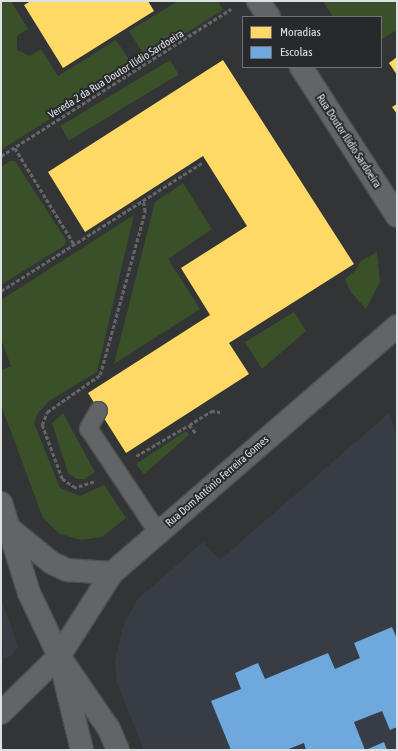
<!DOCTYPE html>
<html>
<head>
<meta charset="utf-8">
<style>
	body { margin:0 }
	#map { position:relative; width:398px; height:751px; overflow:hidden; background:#323436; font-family:"Asap Condensed",sans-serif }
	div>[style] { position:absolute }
	.built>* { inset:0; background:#383d45 }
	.green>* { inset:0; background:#3a5028; transform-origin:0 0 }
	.homes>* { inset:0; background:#ffd966 }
	.schools>* { inset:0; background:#6fa8dc }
	.path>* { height:2.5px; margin-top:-1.25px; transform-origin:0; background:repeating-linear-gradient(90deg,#646566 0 4px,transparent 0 6px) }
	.roads { filter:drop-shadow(1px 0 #4e5051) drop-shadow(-1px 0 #4e5051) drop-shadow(0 1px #4e5051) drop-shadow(0 -1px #4e5051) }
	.lane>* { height:17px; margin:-8.5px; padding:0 8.5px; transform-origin:8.5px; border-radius:8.5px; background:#626465 }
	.street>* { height:22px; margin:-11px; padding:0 11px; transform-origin:11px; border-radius:11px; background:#626465 }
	span { translate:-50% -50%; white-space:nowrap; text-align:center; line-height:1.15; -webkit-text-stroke:4px #27292d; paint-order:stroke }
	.street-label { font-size:11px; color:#dee0e3 }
	.frame { position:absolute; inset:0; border:2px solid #dee0e3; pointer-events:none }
	.legend { position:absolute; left:242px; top:16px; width:140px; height:52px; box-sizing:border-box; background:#27292d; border:1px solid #707276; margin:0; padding:5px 7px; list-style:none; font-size:12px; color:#dee0e3 }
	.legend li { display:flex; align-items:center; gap:8px; height:20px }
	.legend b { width:20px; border:1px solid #707276 }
</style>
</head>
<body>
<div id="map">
	<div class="built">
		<i style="clip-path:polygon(389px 413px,397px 435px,397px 750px,144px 750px,117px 683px,115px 661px,123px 626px,137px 600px,203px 542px,220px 560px)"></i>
		<i style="clip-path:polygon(1px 598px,18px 646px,12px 656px,3px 658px)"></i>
	</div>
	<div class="green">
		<i style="clip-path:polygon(1px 1px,11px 1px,28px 29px,17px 36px,17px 50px,30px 56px,41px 49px,58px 76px,116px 40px,133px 66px,1px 150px)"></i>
		<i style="clip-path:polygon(178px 1px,218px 1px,223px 10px,146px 58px,129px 31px)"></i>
		<i style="clip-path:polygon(323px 1px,397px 1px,397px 30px,381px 40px,381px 17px,333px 17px)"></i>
		<i style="left:170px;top:60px;width:17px;height:128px;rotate:59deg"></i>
		<i style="clip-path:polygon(10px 161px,15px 161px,66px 240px,65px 245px,1px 285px,1px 167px)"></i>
		<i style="clip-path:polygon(183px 183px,212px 229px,168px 259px,200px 309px,114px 364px,155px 202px)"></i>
		<i style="clip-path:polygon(134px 215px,97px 372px,49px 401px,38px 413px,34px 423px,60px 488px,80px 496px,104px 485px,126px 518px,102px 537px,81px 540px,60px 534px,43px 518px,1px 405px,1px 370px,11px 366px,1px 339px,1px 300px)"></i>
		<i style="clip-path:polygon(377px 252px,380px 282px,366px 309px,350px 291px,345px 279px,355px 271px,361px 261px)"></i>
		<i style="clip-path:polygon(294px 312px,306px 331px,262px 369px,245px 342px)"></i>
		<i style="clip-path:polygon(63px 413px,95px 472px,85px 479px,77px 479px,68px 473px,52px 423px)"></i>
		<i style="clip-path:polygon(186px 431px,189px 435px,144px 474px,136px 464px)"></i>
	</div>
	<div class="homes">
		<i style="clip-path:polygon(31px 1px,148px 1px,154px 11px,63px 68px,24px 5px)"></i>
		<i style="clip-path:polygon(397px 57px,397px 75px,389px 63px)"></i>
		<i style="clip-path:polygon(223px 60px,354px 264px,229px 343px,249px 374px,126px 453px,88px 393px,210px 315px,181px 268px,247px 226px,203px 156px,85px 232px,48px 172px)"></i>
		<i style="clip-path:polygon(397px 104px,397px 114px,392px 107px)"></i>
	</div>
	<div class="schools">
		<i style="clip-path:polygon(392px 627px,397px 639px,397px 727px,390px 730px,382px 711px,354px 722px,365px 750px,306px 750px,304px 743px,286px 750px,231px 750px,211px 701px,241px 689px,235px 673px,258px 663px,265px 679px,328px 653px,335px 669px,360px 658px,354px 643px)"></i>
		<i style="clip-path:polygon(384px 742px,387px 750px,366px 750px)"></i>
	</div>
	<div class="path">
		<i style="left:15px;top:148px;width:113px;rotate:58.4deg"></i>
		<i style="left:1px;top:156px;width:273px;rotate:-32.6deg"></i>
		<i style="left:1px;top:291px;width:238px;rotate:-32.5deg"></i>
		<i style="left:189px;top:425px;width:26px;rotate:-32deg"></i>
		<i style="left:211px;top:411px;width:9px;rotate:6deg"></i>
		<i style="left:136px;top:456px;width:61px;rotate:-30.3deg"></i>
		<i style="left:189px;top:425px;width:11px;rotate:49deg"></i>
		<i style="left:94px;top:482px;width:20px;rotate:162deg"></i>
		<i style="left:75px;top:488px;width:16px;rotate:-145deg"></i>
		<i style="left:62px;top:479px;width:58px;rotate:-110.3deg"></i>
		<i style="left:42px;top:425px;width:14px;rotate:-69deg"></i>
		<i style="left:47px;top:412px;width:65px;rotate:-34.9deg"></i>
		<i style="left:100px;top:375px;width:169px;rotate:-74.6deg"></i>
		<i style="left:145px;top:212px;width:12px;rotate:-99deg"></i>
	</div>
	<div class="roads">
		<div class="lane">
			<i style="left:98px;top:410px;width:21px;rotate:119deg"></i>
			<i style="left:88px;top:428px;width:126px;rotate:56.3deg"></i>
		</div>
		<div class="street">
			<i style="left:258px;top:1px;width:19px;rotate:55deg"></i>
			<i style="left:301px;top:67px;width:177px;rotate:57.2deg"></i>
			<i style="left:1px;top:503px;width:94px;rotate:72.7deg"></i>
			<i style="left:29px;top:593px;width:70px;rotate:64.5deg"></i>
			<i style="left:59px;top:656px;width:88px;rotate:55.6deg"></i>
			<i style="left:109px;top:729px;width:23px;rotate:67deg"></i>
			<i style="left:10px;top:529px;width:54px;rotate:39deg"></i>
			<i style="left:52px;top:563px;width:17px;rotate:25deg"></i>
			<i style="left:67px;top:570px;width:45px;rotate:3.8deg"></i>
			<i style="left:62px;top:668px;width:84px;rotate:76.3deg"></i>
			<i style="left:1px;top:713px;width:81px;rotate:-44.5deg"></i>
			<i style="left:59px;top:656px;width:98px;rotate:-57.4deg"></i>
			<i style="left:112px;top:573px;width:377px;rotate:-40.9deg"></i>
		</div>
	</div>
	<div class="street-label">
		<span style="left:116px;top:74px;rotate:-32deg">Vereda 2 da Rua Doutor Ilídio Sardoeira</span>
		<span style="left:349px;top:141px;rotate:57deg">Rua Doutor Ilídio Sardoeira</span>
		<span style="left:217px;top:481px;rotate:-41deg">Rua Dom António Ferreira Gomes</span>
	</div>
	<div class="frame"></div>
	<ul class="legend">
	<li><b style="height:11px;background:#ffd966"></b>Moradias</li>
	<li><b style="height:11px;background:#6fa8dc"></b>Escolas</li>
	</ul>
</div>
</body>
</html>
